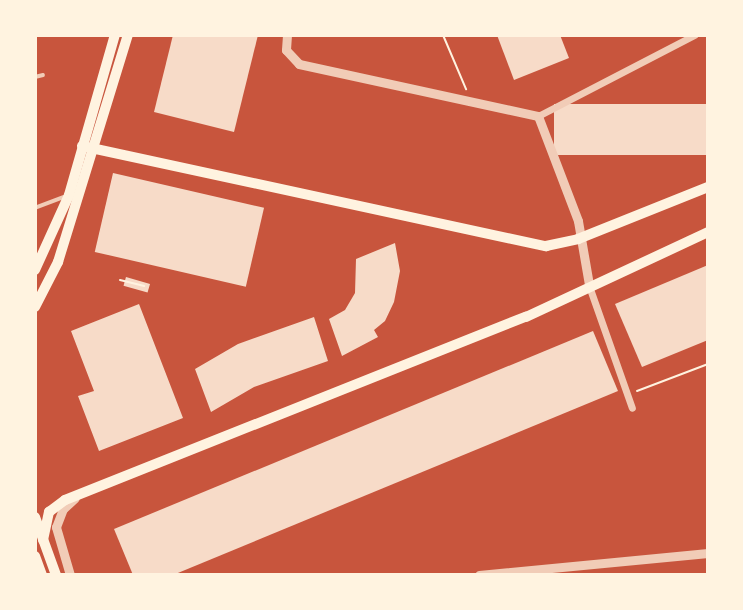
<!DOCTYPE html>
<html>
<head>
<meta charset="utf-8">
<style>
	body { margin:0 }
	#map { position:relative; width:743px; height:610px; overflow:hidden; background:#c8553d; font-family:Ubuntu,sans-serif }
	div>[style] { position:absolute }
	.building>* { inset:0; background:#f7dbc8; transform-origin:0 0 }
	.path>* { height:2px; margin:-1px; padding:0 1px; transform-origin:1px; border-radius:1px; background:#fff3e0 }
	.service>* { height:3.5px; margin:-1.75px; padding:0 1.75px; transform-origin:1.75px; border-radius:1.75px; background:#f1ccb7 }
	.minor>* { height:7px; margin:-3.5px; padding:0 3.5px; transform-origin:3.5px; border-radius:3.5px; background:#f1ccb7 }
	.tertiary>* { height:9px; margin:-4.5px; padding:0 4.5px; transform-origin:4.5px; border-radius:4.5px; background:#f1ccb7 }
	.secondary>* { height:10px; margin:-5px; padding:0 5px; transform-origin:5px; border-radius:5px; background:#fff3e0 }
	span { translate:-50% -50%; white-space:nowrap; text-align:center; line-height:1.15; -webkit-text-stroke:5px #fff3e0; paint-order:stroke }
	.frame { position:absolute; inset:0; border:37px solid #fff3e0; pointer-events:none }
</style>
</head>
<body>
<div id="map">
	<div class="building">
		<i style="clip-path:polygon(173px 35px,258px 35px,234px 132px,154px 112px)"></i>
		<i style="clip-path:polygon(497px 35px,560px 35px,569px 58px,514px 80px)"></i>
		<i style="left:708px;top:104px;width:51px;height:154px;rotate:90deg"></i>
		<i style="left:113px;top:173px;width:155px;height:81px;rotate:13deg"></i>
		<i style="clip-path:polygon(395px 243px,400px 271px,394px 302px,385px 321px,374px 330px,378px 337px,342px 356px,329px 319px,345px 310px,355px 293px,356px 259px)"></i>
		<i style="clip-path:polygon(708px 265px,708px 340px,642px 367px,615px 304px)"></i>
		<i style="left:126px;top:277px;width:25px;height:9px;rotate:16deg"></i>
		<i style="clip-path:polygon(139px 304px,183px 418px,99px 451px,78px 396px,94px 391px,71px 331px)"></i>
		<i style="clip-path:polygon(314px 317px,328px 361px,254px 387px,211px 412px,195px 369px,238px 344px)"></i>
		<i style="clip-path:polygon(593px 331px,618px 391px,173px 575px,133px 575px,114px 529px)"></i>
	</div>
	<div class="path">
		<i style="left:443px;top:35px;width:59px;rotate:66.9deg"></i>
		<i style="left:120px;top:280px;width:25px;rotate:14deg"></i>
		<i style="left:637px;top:391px;width:76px;rotate:-20.8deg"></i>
	</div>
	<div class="service">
		<i style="left:35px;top:77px;width:8px;rotate:-14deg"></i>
		<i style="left:35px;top:208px;width:30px;rotate:-21deg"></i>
	</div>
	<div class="minor">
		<i style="left:538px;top:116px;width:176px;rotate:-27.4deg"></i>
		<i style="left:589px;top:286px;width:129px;rotate:70.6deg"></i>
	</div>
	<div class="tertiary">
		<i style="left:287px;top:35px;width:15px;rotate:94deg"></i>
		<i style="left:286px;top:50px;width:19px;rotate:47deg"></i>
		<i style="left:299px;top:64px;width:245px;rotate:12.3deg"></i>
		<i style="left:538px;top:116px;width:112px;rotate:69.1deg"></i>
		<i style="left:578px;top:221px;width:65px;rotate:80.2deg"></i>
		<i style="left:70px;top:575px;width:50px;rotate:-106.3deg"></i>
		<i style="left:56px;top:527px;width:19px;rotate:-69deg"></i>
		<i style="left:63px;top:509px;width:16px;rotate:-43deg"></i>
		<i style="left:479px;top:575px;width:230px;rotate:-5.5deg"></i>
	</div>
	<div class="secondary">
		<i style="left:82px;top:146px;width:475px;rotate:12.2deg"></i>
		<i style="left:546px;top:246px;width:33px;rotate:-12deg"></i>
		<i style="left:578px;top:239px;width:140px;rotate:-21.8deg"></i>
		<i style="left:35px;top:270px;width:82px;rotate:-65.6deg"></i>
		<i style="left:69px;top:195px;width:166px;rotate:-74deg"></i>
		<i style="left:35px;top:307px;width:51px;rotate:-62.9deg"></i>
		<i style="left:58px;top:262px;width:238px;rotate:-72.9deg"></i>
		<i style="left:35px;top:517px;width:62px;rotate:70.1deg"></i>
		<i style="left:43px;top:540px;width:29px;rotate:-78deg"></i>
		<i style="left:49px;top:512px;width:20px;rotate:-37deg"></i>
		<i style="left:65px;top:500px;width:496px;rotate:-21.7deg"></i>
		<i style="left:526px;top:317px;width:201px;rotate:-25deg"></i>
		<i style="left:35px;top:556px;width:20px;rotate:70deg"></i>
	</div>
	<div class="frame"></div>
</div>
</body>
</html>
